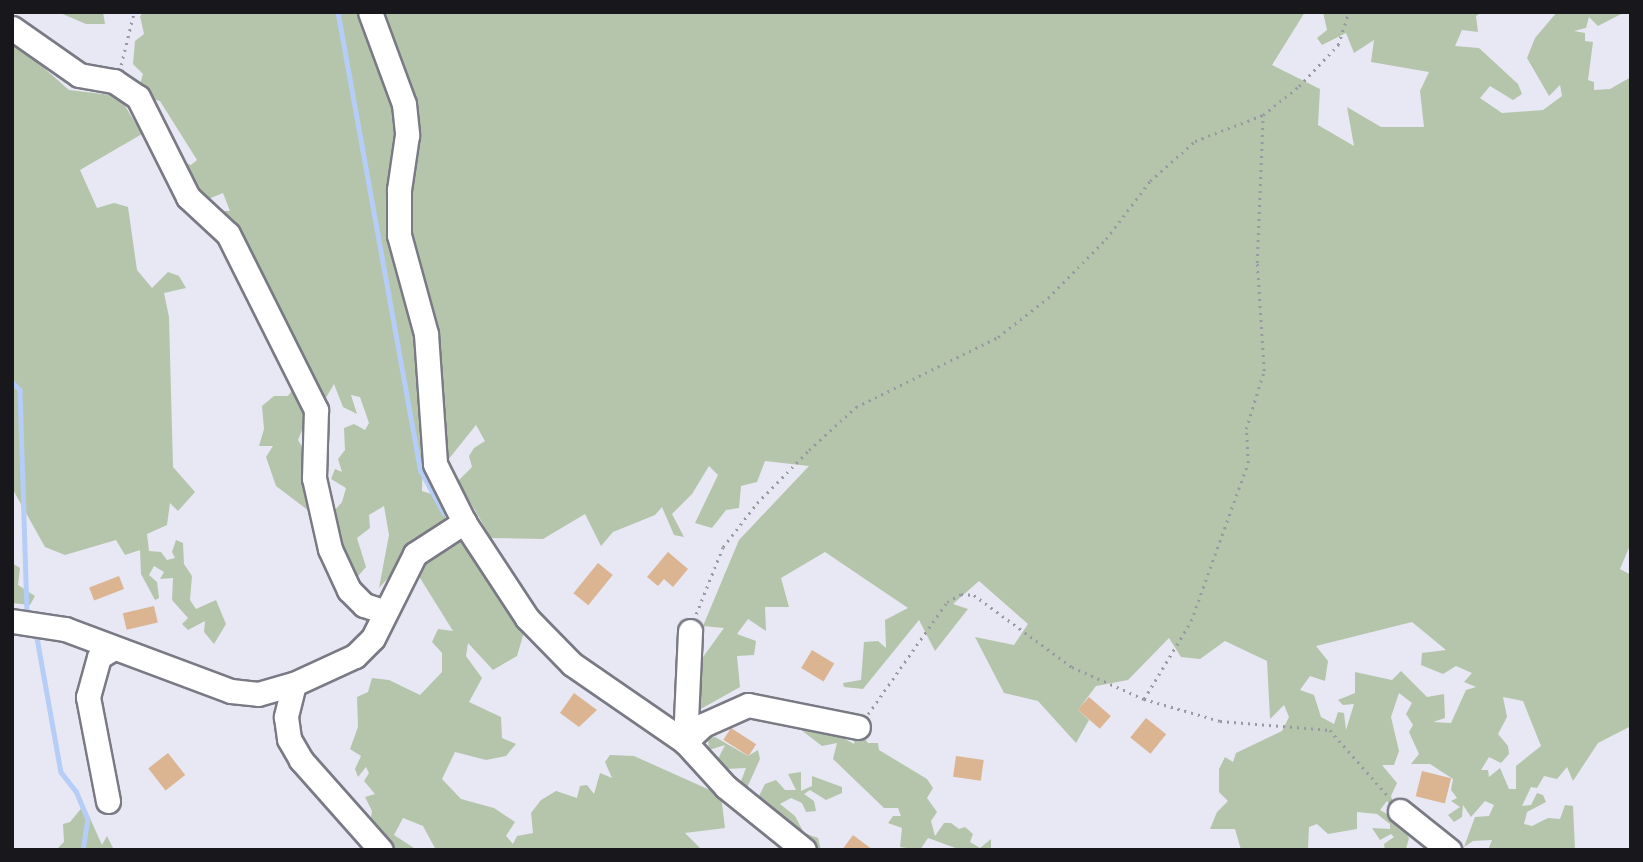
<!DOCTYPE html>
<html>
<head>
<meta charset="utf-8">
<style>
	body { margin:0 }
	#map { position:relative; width:1643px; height:862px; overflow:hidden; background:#e7e8f3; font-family:"Fira Sans Condensed",sans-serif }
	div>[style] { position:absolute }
	.green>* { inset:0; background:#b5c5ab }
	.stream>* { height:4.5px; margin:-2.25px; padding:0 2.25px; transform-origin:2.25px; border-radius:2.25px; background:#b5cdf7 }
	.building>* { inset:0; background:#dbb592; transform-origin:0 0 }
	.path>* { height:2.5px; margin-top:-1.25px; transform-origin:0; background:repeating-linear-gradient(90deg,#9899a1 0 2px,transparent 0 7px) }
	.roads { filter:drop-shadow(2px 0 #797a84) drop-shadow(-2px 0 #797a84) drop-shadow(0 2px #797a84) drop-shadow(0 -2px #797a84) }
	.minor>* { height:23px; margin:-11.5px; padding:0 11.5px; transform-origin:11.5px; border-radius:11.5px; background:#fff }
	span { translate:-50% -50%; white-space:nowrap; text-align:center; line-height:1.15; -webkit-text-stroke:7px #f4f5fe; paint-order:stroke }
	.frame { position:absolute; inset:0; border:14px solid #18181c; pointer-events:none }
</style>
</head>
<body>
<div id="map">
	<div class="green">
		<i style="clip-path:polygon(58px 12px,103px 12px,105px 24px,86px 24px)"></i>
		<i style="clip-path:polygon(evenodd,144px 12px,1305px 12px,1272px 65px,1320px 89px,1318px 125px,1354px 146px,1347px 107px,1381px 127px,1424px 127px,1420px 91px,1429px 72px,1371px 62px,1374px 40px,1354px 53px,1346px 33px,1322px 45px,1317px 38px,1327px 30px,1323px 12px,1482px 12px,1476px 16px,1478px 32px,1462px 30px,1455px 46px,1479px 48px,1518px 84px,1522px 94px,1513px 100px,1490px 86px,1480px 98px,1502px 113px,1543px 110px,1562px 96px,1560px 85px,1549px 96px,1527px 58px,1535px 38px,1557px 12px,1625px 12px,1598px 26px,1589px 17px,1586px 28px,1574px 31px,1585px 33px,1585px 41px,1593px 42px,1588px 80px,1594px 82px,1594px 90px,1610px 89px,1631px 77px,1631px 543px,1620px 569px,1631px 575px,1631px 726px,1598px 743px,1573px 781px,1567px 767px,1557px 779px,1544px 776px,1537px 788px,1531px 787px,1522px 806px,1531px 805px,1537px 793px,1543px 795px,1546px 802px,1527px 812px,1524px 824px,1532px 826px,1548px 818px,1560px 819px,1565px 805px,1573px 806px,1575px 849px,1488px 850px,1492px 840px,1473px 841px,1464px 847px,1475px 817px,1489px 816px,1494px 805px,1485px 801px,1471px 817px,1463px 805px,1462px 817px,1454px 822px,1448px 815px,1460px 807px,1451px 801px,1457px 798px,1451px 790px,1453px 779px,1430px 764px,1411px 764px,1419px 754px,1409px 732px,1413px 725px,1406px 714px,1412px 703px,1399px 693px,1391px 717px,1399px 751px,1394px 765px,1382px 765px,1397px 783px,1391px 796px,1396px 814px,1387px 801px,1380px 810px,1400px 821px,1409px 838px,1406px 849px,1385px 850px,1384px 844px,1394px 837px,1391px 834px,1380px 840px,1372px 828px,1390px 829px,1390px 824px,1377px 814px,1357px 812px,1357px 829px,1328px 834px,1317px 824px,1309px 827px,1308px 848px,1241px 850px,1235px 829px,1210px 829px,1217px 812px,1228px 801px,1219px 792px,1219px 769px,1225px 757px,1233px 762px,1236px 753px,1282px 731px,1289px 717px,1284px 705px,1270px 719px,1267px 661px,1225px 641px,1200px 659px,1181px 657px,1169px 638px,1128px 680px,1096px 686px,1078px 710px,1089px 720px,1076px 743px,1038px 701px,1004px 693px,975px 637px,1014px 645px,1028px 624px,979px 581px,953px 604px,968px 609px,935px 651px,919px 620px,863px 689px,844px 687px,843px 683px,861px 680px,864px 642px,878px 641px,886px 648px,885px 620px,908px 608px,825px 552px,781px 578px,789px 607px,765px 607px,766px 631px,748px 619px,737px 634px,756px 641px,754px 655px,737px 656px,740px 687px,699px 710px,698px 664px,724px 628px,703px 626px,739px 540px,809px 466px,765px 461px,757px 482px,741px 486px,739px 508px,726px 510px,712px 528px,695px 523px,718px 475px,709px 466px,692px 494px,672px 514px,684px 537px,674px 535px,662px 507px,655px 515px,613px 532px,601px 546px,585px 514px,543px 539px,491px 538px,458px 481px,472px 467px,469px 456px,474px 448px,485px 441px,476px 425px,448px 460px,443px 436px,423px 431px,422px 491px,444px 498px,446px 525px,466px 537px,525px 629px,517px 656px,493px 670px,468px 643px,466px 656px,482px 678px,469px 702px,501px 717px,502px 738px,516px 744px,506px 756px,486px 760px,455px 752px,442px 779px,461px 799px,494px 808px,515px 822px,506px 836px,513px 844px,517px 836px,533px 833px,531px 813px,541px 800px,556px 791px,577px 798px,580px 786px,587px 785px,594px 794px,600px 773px,612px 778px,605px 762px,610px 755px,634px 756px,721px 795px,725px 828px,685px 833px,702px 850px,436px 850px,423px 826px,403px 818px,394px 835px,417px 850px,385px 850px,370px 823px,372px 811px,365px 797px,375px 794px,364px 781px,369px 773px,366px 767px,358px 777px,355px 769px,361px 756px,350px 749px,358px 727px,357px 697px,368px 692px,372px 678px,389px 680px,420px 695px,442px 672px,442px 653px,432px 642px,438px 629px,453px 631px,407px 557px,379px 588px,389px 535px,384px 506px,369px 515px,370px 528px,357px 538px,366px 567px,353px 582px,328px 518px,342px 502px,346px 488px,331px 479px,335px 469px,342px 472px,338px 459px,345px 450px,344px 428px,354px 424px,365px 430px,369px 423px,360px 397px,351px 395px,357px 414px,343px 407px,334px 384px,320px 408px,215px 211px,230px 211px,223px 193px,196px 204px,180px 161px,191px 165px,197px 160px,160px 101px,144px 97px,140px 84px,143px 74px,133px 64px,135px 41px,144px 34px,140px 16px,144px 12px,1412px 622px,1446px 650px,1422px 653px,1421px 665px,1443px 674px,1456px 666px,1472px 673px,1464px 682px,1476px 687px,1466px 690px,1451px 723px,1433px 722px,1445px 718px,1444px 694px,1427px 697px,1401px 671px,1392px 680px,1355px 672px,1355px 693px,1338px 700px,1343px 705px,1354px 704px,1346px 730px,1344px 713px,1338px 712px,1334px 724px,1321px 717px,1314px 695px,1300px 690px,1310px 676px,1325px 681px,1328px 661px,1316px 646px,1412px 622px,144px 12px,1503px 697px,1523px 701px,1541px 746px,1516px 766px,1516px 789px,1509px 789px,1500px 768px,1489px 777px,1488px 770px,1481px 770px,1489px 757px,1501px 763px,1509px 754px,1508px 746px,1498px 734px,1507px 717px,1503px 697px)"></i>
		<i style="clip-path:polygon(12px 40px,69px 90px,119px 96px,142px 134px,80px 170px,97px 208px,114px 203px,128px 207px,137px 270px,152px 288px,168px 272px,179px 276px,186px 288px,164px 293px,169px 317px,173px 467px,195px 492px,178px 511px,170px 503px,167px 525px,147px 534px,149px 551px,161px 552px,167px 560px,175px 558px,172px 552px,176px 540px,183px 543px,184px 564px,192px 576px,190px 600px,196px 609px,216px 600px,226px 624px,214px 644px,204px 632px,205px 621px,188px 630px,182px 624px,188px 618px,172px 600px,173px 578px,160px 579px,164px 572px,154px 566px,149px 575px,157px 582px,159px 598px,155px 600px,141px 574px,140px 550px,125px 555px,116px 540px,65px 555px,45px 547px,12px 488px)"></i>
		<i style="clip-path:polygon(296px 385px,310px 411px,298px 440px,307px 455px,308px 470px,302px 474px,309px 481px,313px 514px,276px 486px,266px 457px,273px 446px,259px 446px,264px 429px,262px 406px,274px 396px,288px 396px)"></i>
		<i style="clip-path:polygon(12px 563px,20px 568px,18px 585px,35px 596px,30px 605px,12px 603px)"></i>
		<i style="clip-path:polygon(835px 709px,845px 739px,854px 744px,855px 737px,864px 737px,868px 743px,878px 743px,879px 750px,927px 779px,933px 788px,927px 798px,937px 812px,931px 821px,935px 836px,944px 823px,951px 823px,959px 829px,965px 827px,973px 834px,970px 842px,980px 848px,991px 839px,991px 848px,1004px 850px,961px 850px,928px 838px,920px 850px,900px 847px,902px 828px,888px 823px,893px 816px,901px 816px,898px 808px,884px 808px,833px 759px,837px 743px,822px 746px,796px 726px)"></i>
		<i style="clip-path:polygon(715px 737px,748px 756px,758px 750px,760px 759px,746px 790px,738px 789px,746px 768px,726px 769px,718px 759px,725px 745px,709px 750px,708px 738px)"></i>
		<i style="clip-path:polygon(801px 772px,801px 791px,812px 786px,812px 776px,842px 787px,842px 793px,826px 800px,810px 790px,804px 794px,814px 801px,816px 811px,806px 812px,802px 803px,791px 798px,780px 804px,795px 816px,804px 833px,818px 838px,821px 850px,813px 850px,772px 818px,778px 811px,759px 796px,765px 784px,776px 780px,785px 790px,796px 790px,788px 774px)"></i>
		<i style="clip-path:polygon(84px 805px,102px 845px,107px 836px,114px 850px,56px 850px,64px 842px,63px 824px,70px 822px)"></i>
	</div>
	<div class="stream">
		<i style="left:338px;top:12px;width:466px;rotate:79.8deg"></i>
		<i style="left:421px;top:471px;width:48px;rotate:61.3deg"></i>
		<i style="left:12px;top:382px;width:11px;rotate:45deg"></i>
		<i style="left:20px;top:390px;width:221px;rotate:88.2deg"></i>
		<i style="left:36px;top:632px;width:142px;rotate:79.9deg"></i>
		<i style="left:61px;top:772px;width:24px;rotate:52deg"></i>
		<i style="left:76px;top:791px;width:30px;rotate:67deg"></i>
		<i style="left:88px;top:819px;width:31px;rotate:99deg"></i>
	</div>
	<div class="building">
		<i style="clip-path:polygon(668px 552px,688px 569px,673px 587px,664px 579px,658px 586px,647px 577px)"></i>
		<i style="left:598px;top:563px;width:19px;height:39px;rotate:39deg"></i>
		<i style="left:119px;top:576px;width:14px;height:32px;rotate:69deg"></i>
		<i style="left:154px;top:606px;width:17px;height:32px;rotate:77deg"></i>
		<i style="left:812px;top:650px;width:26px;height:21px;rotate:31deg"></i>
		<i style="clip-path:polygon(574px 693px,597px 710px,579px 727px,560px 713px)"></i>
		<i style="left:1089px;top:697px;width:29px;height:17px;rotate:41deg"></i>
		<i style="left:1146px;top:718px;width:26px;height:25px;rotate:39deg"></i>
		<i style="left:731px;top:728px;width:30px;height:14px;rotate:33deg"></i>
		<i style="left:168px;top:753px;width:28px;height:25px;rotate:52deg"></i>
		<i style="left:956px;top:756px;width:28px;height:21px;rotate:8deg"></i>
		<i style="left:1422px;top:771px;width:30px;height:26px;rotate:14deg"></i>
		<i style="clip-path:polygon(853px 835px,873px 850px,842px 850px)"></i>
	</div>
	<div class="path">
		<i style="left:121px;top:65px;width:55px;rotate:-76.2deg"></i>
		<i style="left:696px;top:614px;width:72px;rotate:-68.1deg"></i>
		<i style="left:723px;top:547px;width:56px;rotate:-52.3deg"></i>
		<i style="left:757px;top:503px;width:74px;rotate:-45.5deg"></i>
		<i style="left:809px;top:450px;width:64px;rotate:-42.5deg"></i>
		<i style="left:856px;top:407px;width:158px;rotate:-26.2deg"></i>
		<i style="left:998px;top:337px;width:63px;rotate:-38deg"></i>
		<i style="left:1048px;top:298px;width:83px;rotate:-45.5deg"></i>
		<i style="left:1106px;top:239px;width:73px;rotate:-52.8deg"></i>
		<i style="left:1150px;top:181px;width:60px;rotate:-41.6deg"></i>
		<i style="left:1195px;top:141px;width:73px;rotate:-20.9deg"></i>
		<i style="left:1263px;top:115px;width:46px;rotate:-38.9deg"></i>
		<i style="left:1299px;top:86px;width:57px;rotate:-46.4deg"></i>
		<i style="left:1338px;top:45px;width:35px;rotate:-72deg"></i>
		<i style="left:1144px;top:699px;width:91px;rotate:-58.9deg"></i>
		<i style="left:1191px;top:621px;width:168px;rotate:-70.2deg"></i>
		<i style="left:1248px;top:463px;width:34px;rotate:-93deg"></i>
		<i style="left:1246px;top:429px;width:61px;rotate:-72.8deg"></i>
		<i style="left:1264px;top:371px;width:108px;rotate:-93.7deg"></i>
		<i style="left:1257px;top:263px;width:148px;rotate:-87.7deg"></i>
		<i style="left:868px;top:714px;width:137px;rotate:-54.8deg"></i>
		<i style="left:947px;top:602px;width:16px;rotate:-30deg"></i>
		<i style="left:961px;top:594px;width:13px;rotate:4deg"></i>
		<i style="left:974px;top:595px;width:122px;rotate:36.3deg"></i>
		<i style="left:1072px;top:667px;width:79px;rotate:24deg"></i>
		<i style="left:1144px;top:699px;width:79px;rotate:16.1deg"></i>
		<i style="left:1220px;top:721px;width:110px;rotate:4.7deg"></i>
		<i style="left:1330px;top:730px;width:88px;rotate:48.7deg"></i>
	</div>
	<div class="roads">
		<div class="minor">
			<i style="left:370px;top:12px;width:98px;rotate:69.7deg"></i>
			<i style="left:404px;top:104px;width:31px;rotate:84deg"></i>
			<i style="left:407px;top:135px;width:56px;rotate:98.3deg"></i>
			<i style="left:399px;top:190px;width:45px;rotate:90deg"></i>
			<i style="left:399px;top:235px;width:103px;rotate:74.7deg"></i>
			<i style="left:426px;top:334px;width:130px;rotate:86deg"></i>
			<i style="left:435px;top:464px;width:65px;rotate:63.4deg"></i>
			<i style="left:464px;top:522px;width:115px;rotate:56.7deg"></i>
			<i style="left:527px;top:618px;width:64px;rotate:45.6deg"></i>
			<i style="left:572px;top:664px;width:137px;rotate:34.6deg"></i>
			<i style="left:685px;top:742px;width:61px;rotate:47.7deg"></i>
			<i style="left:726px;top:787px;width:100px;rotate:38.9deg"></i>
			<i style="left:12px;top:28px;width:82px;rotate:35deg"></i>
			<i style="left:79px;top:75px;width:36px;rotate:10deg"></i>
			<i style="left:114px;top:81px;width:29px;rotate:34deg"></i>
			<i style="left:138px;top:97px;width:112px;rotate:63.4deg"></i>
			<i style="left:188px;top:197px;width:54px;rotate:42.8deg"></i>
			<i style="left:228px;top:234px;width:197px;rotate:63.4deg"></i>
			<i style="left:316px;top:410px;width:68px;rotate:91.7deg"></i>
			<i style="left:314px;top:478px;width:73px;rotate:77.3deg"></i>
			<i style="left:330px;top:549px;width:45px;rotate:65.1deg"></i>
			<i style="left:349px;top:590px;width:21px;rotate:45deg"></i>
			<i style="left:364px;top:605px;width:22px;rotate:18deg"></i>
			<i style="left:12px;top:621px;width:54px;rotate:8.6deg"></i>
			<i style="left:65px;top:629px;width:177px;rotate:20.5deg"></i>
			<i style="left:231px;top:691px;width:27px;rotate:6deg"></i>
			<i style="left:258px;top:694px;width:37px;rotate:-16deg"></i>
			<i style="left:294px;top:684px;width:67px;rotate:-24.7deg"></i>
			<i style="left:355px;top:656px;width:25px;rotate:-45deg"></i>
			<i style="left:373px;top:638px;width:94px;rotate:-63.4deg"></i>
			<i style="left:415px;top:554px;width:59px;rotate:-33.1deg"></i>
			<i style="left:294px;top:684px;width:34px;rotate:104deg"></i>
			<i style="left:286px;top:717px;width:22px;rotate:82deg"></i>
			<i style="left:289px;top:739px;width:24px;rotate:60deg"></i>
			<i style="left:301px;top:760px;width:120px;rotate:48.4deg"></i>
			<i style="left:685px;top:742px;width:25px;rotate:-43deg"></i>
			<i style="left:703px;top:725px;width:49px;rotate:-24deg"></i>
			<i style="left:748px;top:705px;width:112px;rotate:11.3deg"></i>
			<i style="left:685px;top:742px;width:111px;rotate:-87.4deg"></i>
			<i style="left:108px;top:801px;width:106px;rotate:-100.9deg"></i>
			<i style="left:88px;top:697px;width:41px;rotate:-74.6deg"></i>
			<i style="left:99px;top:657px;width:17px;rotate:-31deg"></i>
			<i style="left:1400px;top:811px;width:63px;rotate:38.5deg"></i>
		</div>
	</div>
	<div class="frame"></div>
</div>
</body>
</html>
